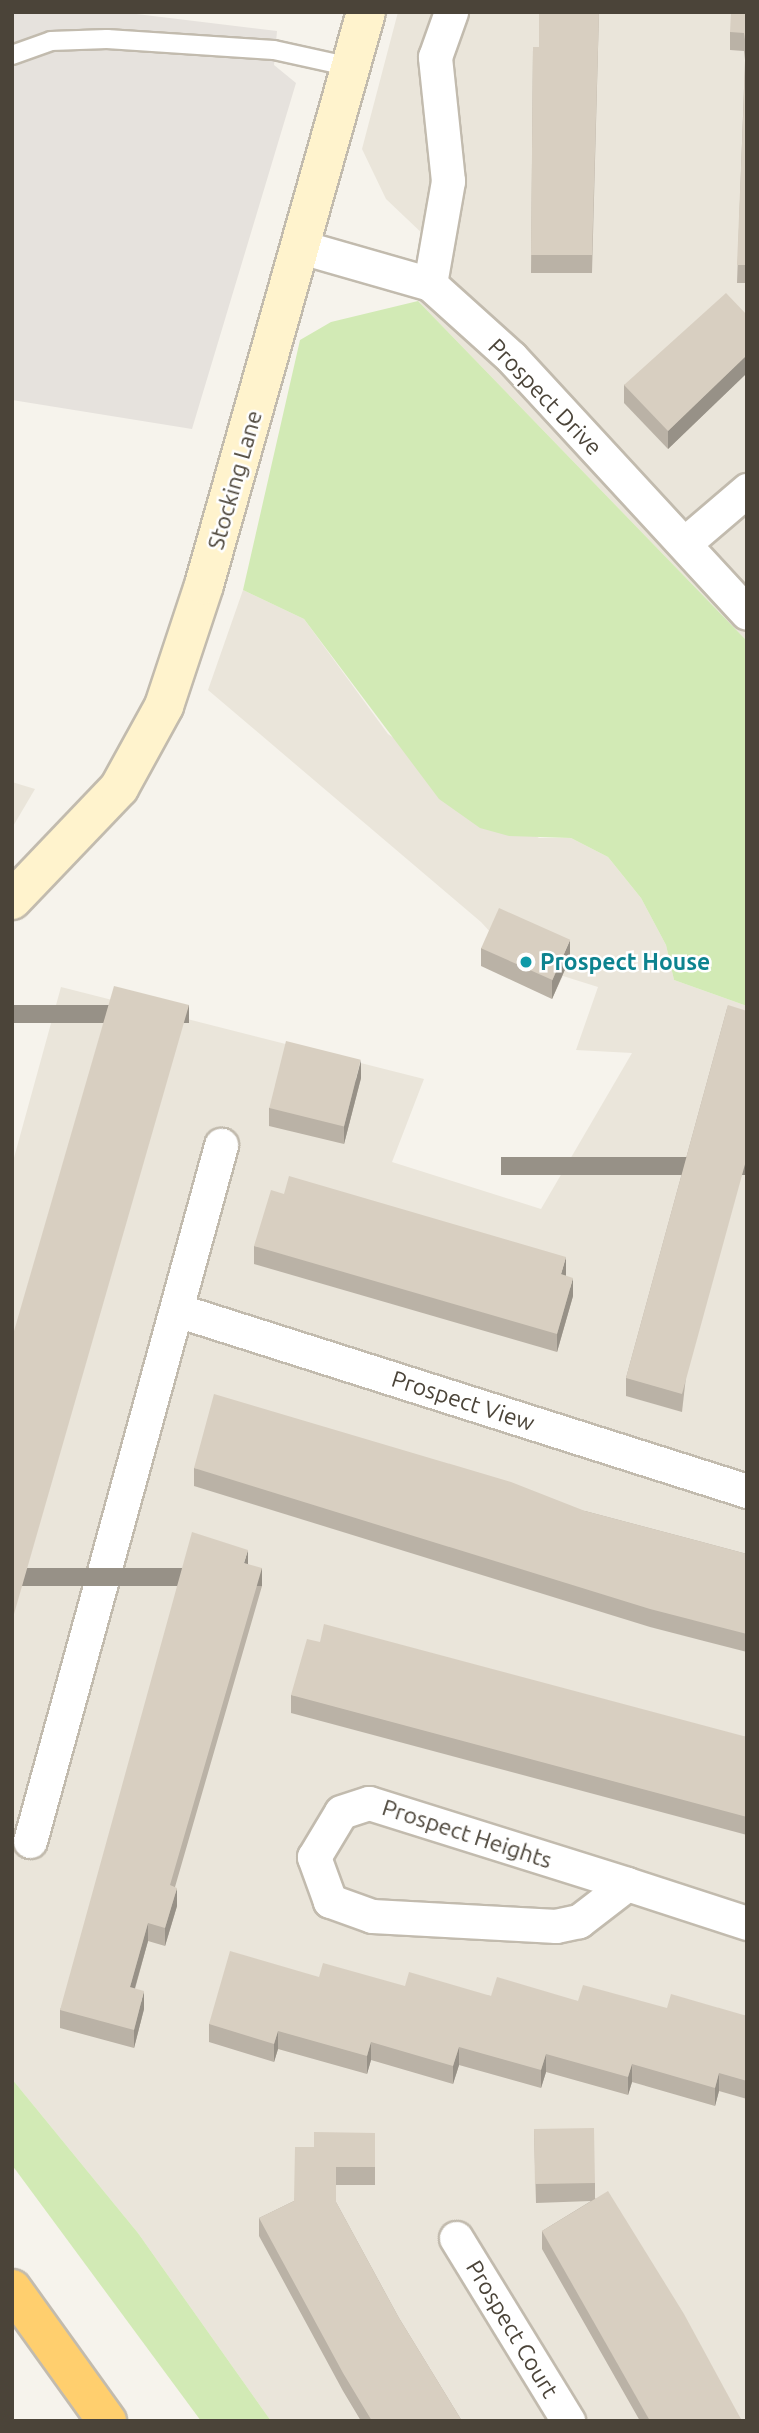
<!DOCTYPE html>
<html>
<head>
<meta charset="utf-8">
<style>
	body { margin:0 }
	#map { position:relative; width:759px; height:2433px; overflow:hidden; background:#f6f3ec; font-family:Ubuntu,sans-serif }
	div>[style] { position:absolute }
	.residential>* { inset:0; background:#eae5da }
	.industrial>* { inset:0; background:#e6e2dd }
	.green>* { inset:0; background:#d2eab5 }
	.roads { filter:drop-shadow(2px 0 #c2bbae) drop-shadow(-2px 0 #c2bbae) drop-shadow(0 2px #c2bbae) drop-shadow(0 -2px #c2bbae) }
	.lane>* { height:18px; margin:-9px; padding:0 9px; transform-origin:9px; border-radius:9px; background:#fff }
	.street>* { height:33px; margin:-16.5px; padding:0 16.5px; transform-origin:16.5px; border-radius:16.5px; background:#fff }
	.secondary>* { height:38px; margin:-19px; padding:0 19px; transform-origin:19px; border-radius:19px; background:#fff3cd }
	.highway>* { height:38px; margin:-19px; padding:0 19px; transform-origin:19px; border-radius:19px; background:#ffcf6e }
	.wall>* { inset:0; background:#bab2a6 }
	.shaded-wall>* { inset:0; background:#979187; transform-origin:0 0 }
	.building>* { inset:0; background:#d8cfc1; transform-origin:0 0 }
	.dots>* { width:19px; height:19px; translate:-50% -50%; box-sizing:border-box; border:4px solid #fff; border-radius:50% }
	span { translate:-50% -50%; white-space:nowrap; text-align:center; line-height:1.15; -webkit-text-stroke:5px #fff; paint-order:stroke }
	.street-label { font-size:23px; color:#4b4439 }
	.culture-label { font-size:23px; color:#0d838f; font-weight:700 }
	.left { translate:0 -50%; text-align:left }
	.frame { position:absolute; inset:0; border:14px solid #4b4439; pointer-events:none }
</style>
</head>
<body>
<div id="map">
	<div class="residential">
		<i style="clip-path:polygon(398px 12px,747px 12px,747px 641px,418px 301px,426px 237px,386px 199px,362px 149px)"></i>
		<i style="clip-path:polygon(243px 590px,304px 619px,388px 734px,539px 838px,571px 838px,608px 857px,641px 898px,666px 945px,674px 980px,747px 1006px,747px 2421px,271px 2421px,138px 2233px,12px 2079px,12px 1165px,61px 987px,424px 1079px,392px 1162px,541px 1209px,632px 1053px,576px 1050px,598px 987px,563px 976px,552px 999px,481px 922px,208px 690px)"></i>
		<i style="clip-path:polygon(12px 782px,35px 789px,12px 828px)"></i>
	</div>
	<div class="industrial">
		<i style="clip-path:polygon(12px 12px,120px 12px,277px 31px,274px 65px,296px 83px,192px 429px,12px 400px)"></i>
	</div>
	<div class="green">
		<i style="clip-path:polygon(418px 301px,747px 641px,747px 1006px,674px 980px,666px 945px,641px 898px,608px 857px,571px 838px,509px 836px,480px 828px,439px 799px,304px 619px,243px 590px,300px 340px,331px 322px)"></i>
		<i style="clip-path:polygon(12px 2079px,138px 2233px,271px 2421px,201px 2421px,12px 2165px)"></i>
	</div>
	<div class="roads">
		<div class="lane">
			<i style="left:12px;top:55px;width:41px;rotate:-19.7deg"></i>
			<i style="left:51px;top:41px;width:56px;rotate:-2deg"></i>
			<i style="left:107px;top:39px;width:167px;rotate:3.8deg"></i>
			<i style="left:274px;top:50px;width:79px;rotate:12.4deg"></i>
		</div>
		<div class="street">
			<i style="left:301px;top:247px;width:134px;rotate:16deg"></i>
			<i style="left:430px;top:284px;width:109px;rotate:42deg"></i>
			<i style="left:511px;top:357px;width:348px;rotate:47.3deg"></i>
			<i style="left:430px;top:284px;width:105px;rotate:-80.1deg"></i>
			<i style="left:448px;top:181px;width:125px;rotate:-96deg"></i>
			<i style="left:435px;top:57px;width:48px;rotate:-70.4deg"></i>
			<i style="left:685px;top:543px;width:82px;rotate:-40.5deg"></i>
			<i style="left:180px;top:1311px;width:595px;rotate:17.61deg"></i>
			<i style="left:30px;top:1841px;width:722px;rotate:-74.65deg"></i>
			<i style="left:627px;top:1884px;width:61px;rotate:142.4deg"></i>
			<i style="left:579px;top:1921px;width:24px;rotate:168deg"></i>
			<i style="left:556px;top:1926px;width:184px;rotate:-176.9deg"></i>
			<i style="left:372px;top:1916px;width:45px;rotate:-160.3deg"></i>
			<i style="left:330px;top:1901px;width:47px;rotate:-110deg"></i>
			<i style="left:314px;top:1857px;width:52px;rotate:-59deg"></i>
			<i style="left:341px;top:1812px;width:29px;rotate:-18deg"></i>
			<i style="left:369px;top:1803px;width:270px;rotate:17.4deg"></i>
			<i style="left:627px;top:1884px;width:126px;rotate:18deg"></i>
			<i style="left:456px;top:2238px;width:215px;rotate:58.5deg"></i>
		</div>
		<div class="secondary">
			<i style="left:12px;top:900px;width:155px;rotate:-46.3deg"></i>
			<i style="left:119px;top:788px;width:94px;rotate:-61.2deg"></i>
			<i style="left:164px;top:706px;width:127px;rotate:-71.7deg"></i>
			<i style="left:204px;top:585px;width:595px;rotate:-74.21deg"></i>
		</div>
		<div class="highway">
			<i style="left:12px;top:2289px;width:163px;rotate:54.3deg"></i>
		</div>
	</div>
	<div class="wall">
		<i style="clip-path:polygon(599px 12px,592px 273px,531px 273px,533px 47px,539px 47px)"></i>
		<i style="clip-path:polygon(747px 12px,747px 283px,737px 283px,745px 60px,744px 51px,730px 50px,730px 32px)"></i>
		<i style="clip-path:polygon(747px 315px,747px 373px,668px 449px,624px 403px,624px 385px)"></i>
		<i style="clip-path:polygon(481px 948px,570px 958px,552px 999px,481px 966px)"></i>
		<i style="clip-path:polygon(728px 1005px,682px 1412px,626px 1396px,626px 1378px)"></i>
		<i style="clip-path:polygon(361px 1078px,344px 1144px,269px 1126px,269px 1108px)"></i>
		<i style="clip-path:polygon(254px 1246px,565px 1276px,573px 1296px,557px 1352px,254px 1264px)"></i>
		<i style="clip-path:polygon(194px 1468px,585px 1511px,747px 1554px,747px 1652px,650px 1627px,194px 1486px)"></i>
		<i style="clip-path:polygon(248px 1564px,262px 1586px,175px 1887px,177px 1906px,165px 1946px,148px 1941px,135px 1989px,144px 2009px,134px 2048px,60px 2028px,60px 2010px)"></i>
		<i style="clip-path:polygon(291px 1695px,747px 1737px,747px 1835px,291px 1713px)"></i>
		<i style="clip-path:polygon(319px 1977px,491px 1996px,578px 2001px,747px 2016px,747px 2099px,719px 2091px,715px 2106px,632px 2082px,628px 2095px,546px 2072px,541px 2088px,459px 2065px,453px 2084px,371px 2060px,367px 2074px,278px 2049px,274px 2062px,209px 2042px,209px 2024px)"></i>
		<i style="clip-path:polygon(534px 2130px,595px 2183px,595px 2198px,742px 2421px,640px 2421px,542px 2249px,542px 2231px,591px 2201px,536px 2203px)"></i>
		<i style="clip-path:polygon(375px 2133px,375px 2185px,336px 2185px,336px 2202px,399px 2318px,462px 2421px,361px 2421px,343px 2391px,259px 2236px,259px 2218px,294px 2201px,314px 2147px)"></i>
	</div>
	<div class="shaded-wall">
		<i style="clip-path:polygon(747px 355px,747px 373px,668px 449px,668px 431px)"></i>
		<i style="clip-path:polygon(570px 940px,570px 958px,552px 999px,552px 981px)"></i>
		<i style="left:189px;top:1005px;width:18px;height:641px;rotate:90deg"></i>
		<i style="clip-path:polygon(361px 1060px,361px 1078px,344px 1144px,344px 1126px)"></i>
		<i style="left:747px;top:1157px;width:18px;height:246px;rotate:90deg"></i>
		<i style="clip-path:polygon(566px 1257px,566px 1275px,561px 1293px,561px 1274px)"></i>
		<i style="clip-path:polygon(573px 1278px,573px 1296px,557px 1352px,557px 1334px)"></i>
		<i style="clip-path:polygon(248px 1550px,248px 1568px,244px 1563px)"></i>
		<i style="left:262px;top:1568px;width:18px;height:330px;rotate:90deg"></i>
		<i style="clip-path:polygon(177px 1888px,177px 1906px,165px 1946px,165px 1928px)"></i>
		<i style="clip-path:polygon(148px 1923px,148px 1941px,130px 2005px,130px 1987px)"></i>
		<i style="clip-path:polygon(144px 1991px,144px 2009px,134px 2048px,134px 2030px)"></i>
		<i style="clip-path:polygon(278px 2031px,278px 2049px,274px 2062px,274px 2044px)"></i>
		<i style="clip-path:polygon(371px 2042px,371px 2060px,367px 2074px,367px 2056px)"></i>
		<i style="clip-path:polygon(459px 2047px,459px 2065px,453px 2084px,453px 2066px)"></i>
		<i style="clip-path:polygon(546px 2054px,546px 2072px,541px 2088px,541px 2070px)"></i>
		<i style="clip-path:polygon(632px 2064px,632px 2082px,628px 2095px,628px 2077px)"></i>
		<i style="clip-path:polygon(719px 2073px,719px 2091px,715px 2106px,715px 2088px)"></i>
	</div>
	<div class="building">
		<i style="clip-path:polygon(539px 12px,599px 12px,592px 255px,531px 255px,533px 47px,539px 47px)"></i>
		<i style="clip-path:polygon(731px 12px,747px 12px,747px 265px,737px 265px,746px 46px,744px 33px,730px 32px)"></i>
		<i style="clip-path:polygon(726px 293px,747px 315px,747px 355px,668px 431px,624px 385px)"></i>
		<i style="left:499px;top:908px;width:78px;height:44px;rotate:24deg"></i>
		<i style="clip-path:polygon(114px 986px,189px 1005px,12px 1621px,12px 1338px)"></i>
		<i style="clip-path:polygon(728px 1005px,747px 1011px,747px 1157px,682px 1394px,626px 1378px)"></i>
		<i style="left:286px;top:1041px;width:77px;height:69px;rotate:14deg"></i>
		<i style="clip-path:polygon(289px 1176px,566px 1257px,561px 1274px,573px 1278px,557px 1334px,254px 1246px,271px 1190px,284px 1194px)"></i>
		<i style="clip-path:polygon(214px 1394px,511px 1482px,585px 1511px,747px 1554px,747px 1634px,650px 1609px,194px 1468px)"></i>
		<i style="clip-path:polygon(192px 1532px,248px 1550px,244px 1563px,262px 1568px,170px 1885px,177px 1888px,165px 1928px,148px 1923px,130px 1987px,144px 1991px,134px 2030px,60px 2010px)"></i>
		<i style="clip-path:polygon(324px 1624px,747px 1737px,747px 1817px,291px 1695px,307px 1639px,320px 1642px)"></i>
		<i style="clip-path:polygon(230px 1951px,319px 1977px,323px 1963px,405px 1986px,409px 1972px,491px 1996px,497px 1977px,578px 2001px,583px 1985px,667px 2008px,671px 1994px,747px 2016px,747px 2081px,719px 2073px,715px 2088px,632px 2064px,628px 2077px,546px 2054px,541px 2070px,459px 2047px,453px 2066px,371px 2042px,367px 2056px,278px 2031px,274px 2044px,209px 2024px)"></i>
		<i style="left:594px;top:2128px;width:55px;height:60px;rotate:89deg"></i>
		<i style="clip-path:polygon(314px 2132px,375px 2133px,375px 2167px,336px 2167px,336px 2202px,399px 2318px,462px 2421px,372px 2421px,343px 2373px,259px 2218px,294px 2201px,295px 2147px,314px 2147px)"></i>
		<i style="clip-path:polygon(608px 2191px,684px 2314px,742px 2421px,650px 2421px,542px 2231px)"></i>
	</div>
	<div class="dots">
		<i style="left:526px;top:962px;background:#0f9aa8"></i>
	</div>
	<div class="street-label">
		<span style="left:545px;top:397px;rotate:46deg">Prospect Drive</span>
		<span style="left:235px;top:480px;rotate:-74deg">Stocking Lane</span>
		<span style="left:463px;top:1401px;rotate:18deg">Prospect View</span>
		<span style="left:467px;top:1834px;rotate:18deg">Prospect Heights</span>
		<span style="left:512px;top:2329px;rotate:59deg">Prospect Court</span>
	</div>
	<div class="culture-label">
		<span class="left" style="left:540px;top:962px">Prospect House</span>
	</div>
	<div class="frame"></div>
</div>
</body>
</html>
